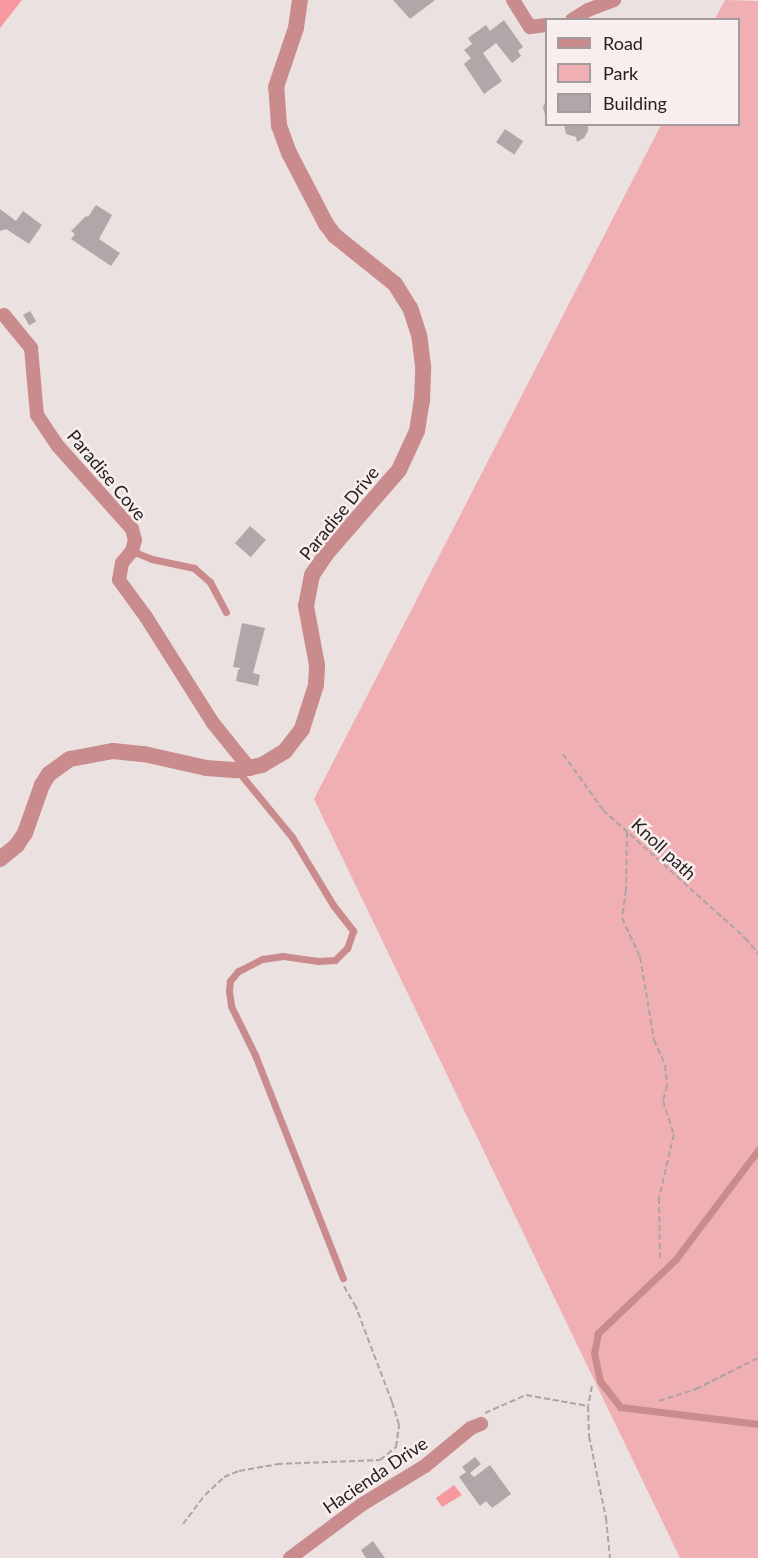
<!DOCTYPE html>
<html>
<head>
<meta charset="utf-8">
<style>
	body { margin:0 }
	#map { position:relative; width:758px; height:1558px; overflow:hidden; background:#ece1e1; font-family:Lato,sans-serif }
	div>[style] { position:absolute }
	.green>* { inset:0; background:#f0afb2 }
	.water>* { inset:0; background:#f6989d }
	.building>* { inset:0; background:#b2a7a8; transform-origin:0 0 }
	.path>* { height:2px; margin-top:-1px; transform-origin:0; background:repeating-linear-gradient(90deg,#ada4a5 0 6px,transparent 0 9px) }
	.service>* { height:7px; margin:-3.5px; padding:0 3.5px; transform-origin:3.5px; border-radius:3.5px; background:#ca8b8d }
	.minor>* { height:14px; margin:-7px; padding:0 7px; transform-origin:7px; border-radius:7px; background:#ca8b8d }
	.tertiary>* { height:16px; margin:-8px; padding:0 8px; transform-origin:8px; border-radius:8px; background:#ca8b8d }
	span { translate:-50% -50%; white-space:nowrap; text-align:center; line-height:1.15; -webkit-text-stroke:5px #f9eeee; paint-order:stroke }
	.street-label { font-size:18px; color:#252122 }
	.legend { position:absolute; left:545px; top:18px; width:195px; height:108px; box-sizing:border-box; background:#f9eeee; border:2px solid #a49c9c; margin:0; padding:8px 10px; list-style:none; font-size:18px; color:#252122 }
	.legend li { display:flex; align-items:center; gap:12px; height:30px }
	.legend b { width:30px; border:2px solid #a49c9c }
</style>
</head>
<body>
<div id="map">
	<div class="green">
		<i style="clip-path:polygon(725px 0,758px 1px,758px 1558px,680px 1558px,314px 799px,661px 125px,738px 124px,738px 20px,715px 19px)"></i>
	</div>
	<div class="water">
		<i style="clip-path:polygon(0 0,22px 0,0 28px)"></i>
		<i style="clip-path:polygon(454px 1485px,462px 1495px,442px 1507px,436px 1498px)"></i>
	</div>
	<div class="building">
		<i style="clip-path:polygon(393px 0,435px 0,410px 19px)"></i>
		<i style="clip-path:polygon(504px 20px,523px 47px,518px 51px,521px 56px,512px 63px,496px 43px,483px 53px,502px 81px,484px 94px,464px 64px,471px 58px,464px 50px,472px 44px,468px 38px,486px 25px,490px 31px)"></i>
		<i style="clip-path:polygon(546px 100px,546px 118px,543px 107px)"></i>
		<i style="clip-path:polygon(564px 124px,588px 124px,588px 131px,584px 138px,577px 142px,576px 137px,566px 134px)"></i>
		<i style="left:505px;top:129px;width:22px;height:16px;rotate:34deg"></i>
		<i style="clip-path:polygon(96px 205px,112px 215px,99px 239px,120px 253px,111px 266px,71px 239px,75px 234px,71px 231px,86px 216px,88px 217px)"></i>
		<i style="clip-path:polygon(0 209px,16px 221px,23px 211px,42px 225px,29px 244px,6px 229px,0 231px)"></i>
		<i style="left:30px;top:311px;width:12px;height:8px;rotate:59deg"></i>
		<i style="left:250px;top:526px;width:21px;height:23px;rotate:41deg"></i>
		<i style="clip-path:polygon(242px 623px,265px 628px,253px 673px,260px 675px,258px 686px,236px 681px,238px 670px,241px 668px,233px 667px)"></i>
		<i style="clip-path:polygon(475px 1457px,481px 1464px,470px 1473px,474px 1477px,490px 1465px,511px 1494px,492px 1508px,486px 1501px,480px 1506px,459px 1477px,466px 1472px,462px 1467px)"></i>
		<i style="clip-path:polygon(373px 1541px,385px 1558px,366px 1558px,361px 1550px)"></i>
	</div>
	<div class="path">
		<i style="left:563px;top:754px;width:69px;rotate:54.5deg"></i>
		<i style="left:603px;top:810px;width:191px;rotate:42deg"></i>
		<i style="left:745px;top:938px;width:20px;rotate:49deg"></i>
		<i style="left:627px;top:832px;width:58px;rotate:91deg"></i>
		<i style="left:626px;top:890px;width:28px;rotate:98deg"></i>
		<i style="left:622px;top:918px;width:43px;rotate:65.2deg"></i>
		<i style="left:640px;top:957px;width:84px;rotate:80.4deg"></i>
		<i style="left:654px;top:1040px;width:27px;rotate:66deg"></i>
		<i style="left:665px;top:1065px;width:20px;rotate:84deg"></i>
		<i style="left:667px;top:1085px;width:16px;rotate:104deg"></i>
		<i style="left:663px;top:1101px;width:35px;rotate:72deg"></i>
		<i style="left:674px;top:1134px;width:66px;rotate:103.2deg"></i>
		<i style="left:659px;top:1198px;width:63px;rotate:89.1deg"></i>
		<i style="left:592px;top:1386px;width:20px;rotate:101deg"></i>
		<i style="left:588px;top:1406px;width:30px;rotate:88deg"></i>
		<i style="left:589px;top:1436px;width:84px;rotate:78.3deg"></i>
		<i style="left:606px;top:1518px;width:40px;rotate:84.3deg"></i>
		<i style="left:659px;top:1401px;width:39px;rotate:-18deg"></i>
		<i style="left:696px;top:1389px;width:69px;rotate:-26.6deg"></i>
		<i style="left:485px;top:1413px;width:45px;rotate:-23.7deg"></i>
		<i style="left:526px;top:1395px;width:63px;rotate:10.1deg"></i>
		<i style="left:183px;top:1524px;width:36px;rotate:-53deg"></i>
		<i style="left:205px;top:1495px;width:26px;rotate:-43deg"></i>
		<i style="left:224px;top:1477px;width:16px;rotate:-22deg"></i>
		<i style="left:239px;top:1471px;width:39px;rotate:-10deg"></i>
		<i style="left:277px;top:1464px;width:103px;rotate:-2.2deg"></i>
		<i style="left:380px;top:1460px;width:21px;rotate:-39deg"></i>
		<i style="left:396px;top:1447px;width:22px;rotate:-82deg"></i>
		<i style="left:399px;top:1425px;width:24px;rotate:-107deg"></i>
		<i style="left:392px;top:1402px;width:102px;rotate:-110.8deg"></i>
		<i style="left:356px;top:1307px;width:24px;rotate:-120deg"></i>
	</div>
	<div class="service">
		<i style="left:132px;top:551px;width:22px;rotate:22deg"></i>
		<i style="left:152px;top:559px;width:43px;rotate:12.1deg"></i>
		<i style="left:194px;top:568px;width:21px;rotate:41deg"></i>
		<i style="left:210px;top:582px;width:34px;rotate:62deg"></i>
		<i style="left:237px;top:770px;width:87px;rotate:50.6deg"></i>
		<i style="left:292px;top:837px;width:79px;rotate:58.9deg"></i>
		<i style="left:333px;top:905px;width:33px;rotate:52deg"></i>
		<i style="left:353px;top:931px;width:18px;rotate:109deg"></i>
		<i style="left:347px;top:948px;width:17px;rotate:135deg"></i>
		<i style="left:335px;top:960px;width:17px;rotate:177deg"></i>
		<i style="left:318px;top:961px;width:35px;rotate:-172deg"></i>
		<i style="left:283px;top:956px;width:21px;rotate:172deg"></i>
		<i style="left:262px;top:959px;width:27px;rotate:153deg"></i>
		<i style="left:238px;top:971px;width:13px;rotate:129deg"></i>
		<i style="left:230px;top:981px;width:10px;rotate:96deg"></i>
		<i style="left:229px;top:991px;width:15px;rotate:82deg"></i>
		<i style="left:231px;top:1006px;width:55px;rotate:63.9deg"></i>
		<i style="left:255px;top:1055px;width:240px;rotate:68.5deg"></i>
		<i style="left:758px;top:1150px;width:136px;rotate:127deg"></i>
		<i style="left:676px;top:1259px;width:108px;rotate:136.5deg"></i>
		<i style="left:598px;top:1333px;width:20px;rotate:101deg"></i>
		<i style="left:594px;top:1353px;width:29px;rotate:78deg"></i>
		<i style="left:600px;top:1381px;width:33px;rotate:52deg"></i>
		<i style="left:620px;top:1407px;width:139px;rotate:7deg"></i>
	</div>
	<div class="minor">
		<i style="left:513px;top:0;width:32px;rotate:58deg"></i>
		<i style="left:530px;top:27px;width:16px;rotate:-7deg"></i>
		<i style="left:572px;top:20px;width:19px;rotate:-32deg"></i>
		<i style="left:588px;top:10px;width:28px;rotate:-21deg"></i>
		<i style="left:4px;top:315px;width:43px;rotate:50.7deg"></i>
		<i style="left:31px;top:348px;width:67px;rotate:84.9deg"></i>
		<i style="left:37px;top:415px;width:36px;rotate:56deg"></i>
		<i style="left:57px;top:445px;width:113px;rotate:48.2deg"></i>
		<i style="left:132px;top:529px;width:11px;rotate:75deg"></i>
		<i style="left:135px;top:540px;width:11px;rotate:105deg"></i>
		<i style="left:132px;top:551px;width:16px;rotate:130deg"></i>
		<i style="left:122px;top:563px;width:17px;rotate:100deg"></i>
		<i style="left:119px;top:580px;width:46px;rotate:53.9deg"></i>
		<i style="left:146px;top:617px;width:125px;rotate:57.7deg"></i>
		<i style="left:213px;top:723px;width:59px;rotate:51.2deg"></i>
		<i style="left:290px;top:1558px;width:89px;rotate:-36.7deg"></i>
		<i style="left:361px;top:1505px;width:75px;rotate:-31.4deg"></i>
		<i style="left:425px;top:1466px;width:60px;rotate:-39.6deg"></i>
		<i style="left:471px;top:1428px;width:11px;rotate:-22deg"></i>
	</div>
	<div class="tertiary">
		<i style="left:0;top:859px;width:22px;rotate:-39deg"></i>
		<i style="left:17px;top:845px;width:14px;rotate:-56deg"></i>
		<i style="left:25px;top:833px;width:51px;rotate:-70.5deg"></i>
		<i style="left:42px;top:785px;width:13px;rotate:-58deg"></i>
		<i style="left:49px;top:774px;width:26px;rotate:-36deg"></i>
		<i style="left:70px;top:759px;width:44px;rotate:-10.5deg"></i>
		<i style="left:113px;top:751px;width:31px;rotate:6deg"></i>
		<i style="left:144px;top:754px;width:64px;rotate:12.7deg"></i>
		<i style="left:206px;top:768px;width:31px;rotate:4deg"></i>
		<i style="left:237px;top:770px;width:25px;rotate:-11deg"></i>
		<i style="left:262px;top:765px;width:27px;rotate:-31deg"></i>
		<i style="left:285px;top:751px;width:28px;rotate:-52deg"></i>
		<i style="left:302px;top:729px;width:46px;rotate:-72.3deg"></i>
		<i style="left:316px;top:685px;width:20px;rotate:-87deg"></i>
		<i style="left:317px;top:665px;width:60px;rotate:-100.6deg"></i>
		<i style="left:306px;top:606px;width:32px;rotate:-79deg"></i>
		<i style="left:312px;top:575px;width:25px;rotate:-56deg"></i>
		<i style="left:326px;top:554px;width:111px;rotate:-49deg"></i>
		<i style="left:399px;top:470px;width:43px;rotate:-65.2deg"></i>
		<i style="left:417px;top:431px;width:30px;rotate:-81deg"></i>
		<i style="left:422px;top:401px;width:35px;rotate:-88deg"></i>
		<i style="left:423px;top:366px;width:31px;rotate:-97deg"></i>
		<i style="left:419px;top:335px;width:28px;rotate:-108deg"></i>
		<i style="left:410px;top:308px;width:28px;rotate:-122deg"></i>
		<i style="left:395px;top:284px;width:77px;rotate:-141.3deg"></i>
		<i style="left:335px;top:236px;width:15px;rotate:-127deg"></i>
		<i style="left:326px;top:224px;width:80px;rotate:-117.5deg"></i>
		<i style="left:289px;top:153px;width:29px;rotate:-110deg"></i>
		<i style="left:279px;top:126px;width:39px;rotate:-94deg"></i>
		<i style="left:276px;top:87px;width:62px;rotate:-71.3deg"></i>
		<i style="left:296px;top:28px;width:28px;rotate:-82deg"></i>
	</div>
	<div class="street-label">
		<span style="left:107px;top:475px;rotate:50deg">Paradise Cove</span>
		<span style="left:339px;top:513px;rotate:-51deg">Paradise Drive</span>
		<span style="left:664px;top:849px;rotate:43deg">Knoll path</span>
		<span style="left:375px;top:1475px;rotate:-34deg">Hacienda Drive</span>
	</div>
	<ul class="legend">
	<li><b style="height:8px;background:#ca8b8d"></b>Road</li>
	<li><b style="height:16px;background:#f0afb2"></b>Park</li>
	<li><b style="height:16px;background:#b2a7a8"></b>Building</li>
	</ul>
</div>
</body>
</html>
